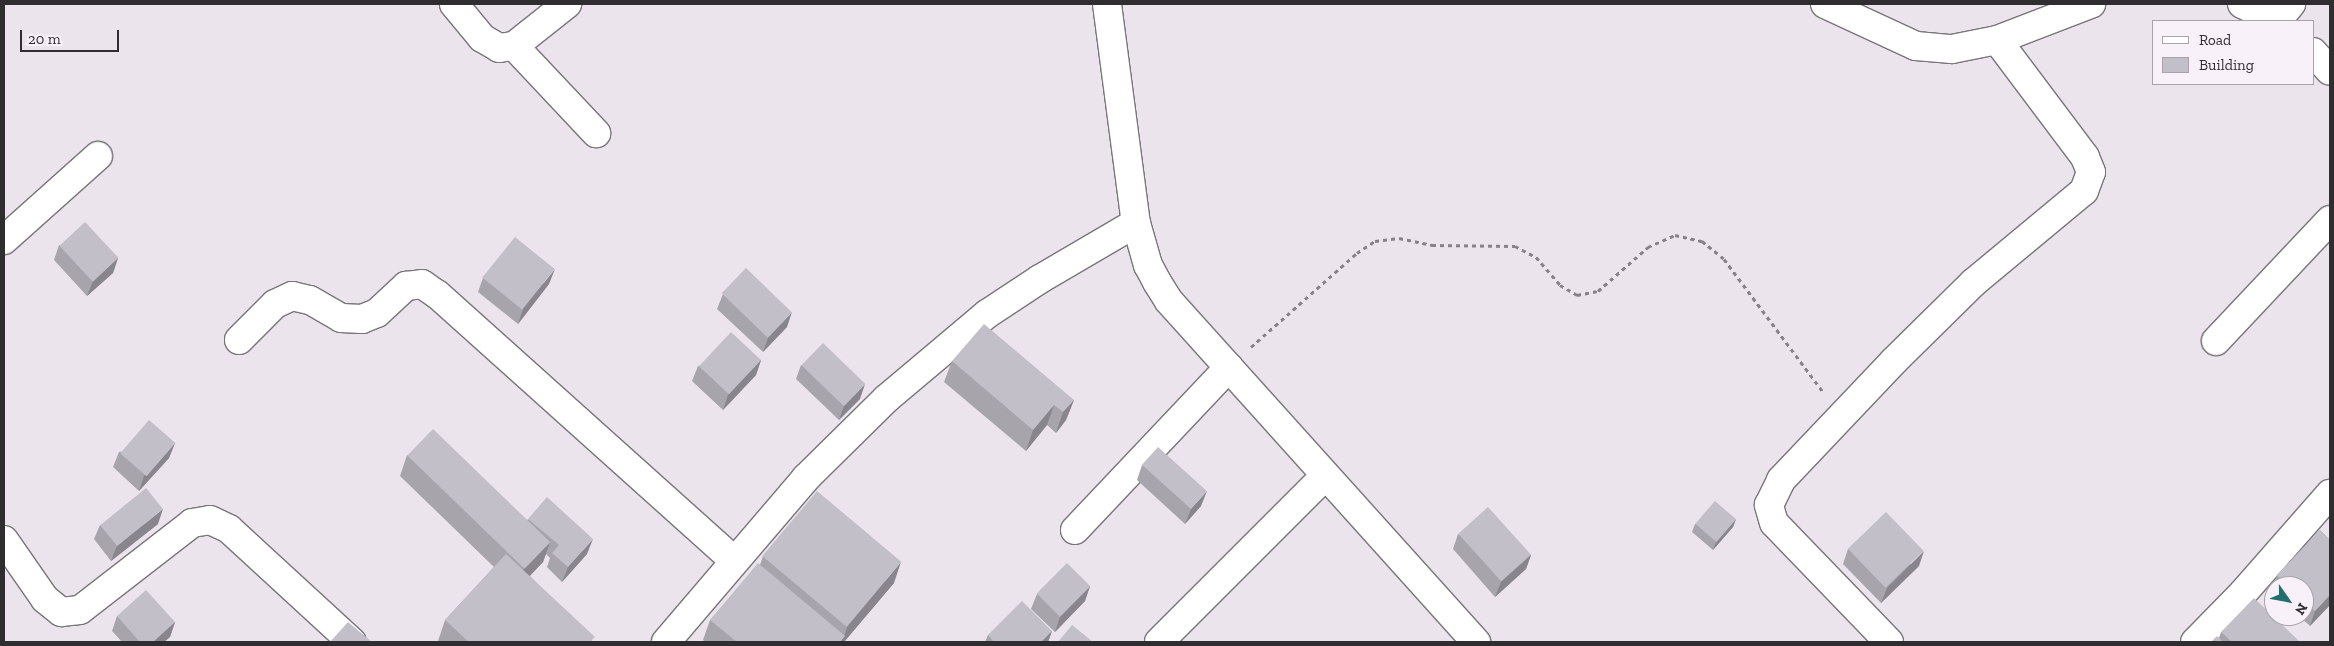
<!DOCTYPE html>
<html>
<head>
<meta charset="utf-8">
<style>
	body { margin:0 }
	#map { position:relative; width:2334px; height:646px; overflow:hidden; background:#ebe4ec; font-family:"Zilla Slab",serif }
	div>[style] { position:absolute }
	.path>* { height:3px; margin-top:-1.5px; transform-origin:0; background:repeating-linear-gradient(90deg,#878287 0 4px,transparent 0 8px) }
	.roads { filter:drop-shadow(1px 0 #7a747b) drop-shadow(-1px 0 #7a747b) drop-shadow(0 1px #7a747b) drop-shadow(0 -1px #7a747b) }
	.minor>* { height:28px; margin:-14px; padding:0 14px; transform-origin:14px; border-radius:14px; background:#fff }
	.tertiary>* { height:28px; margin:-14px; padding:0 14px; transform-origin:14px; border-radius:14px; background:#fff }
	.wall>* { inset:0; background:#a7a4ac }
	.shaded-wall>* { inset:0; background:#88868c }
	.building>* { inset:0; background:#c2bfc8; transform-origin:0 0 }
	span { translate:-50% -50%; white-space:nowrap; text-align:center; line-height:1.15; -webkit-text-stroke:4.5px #f9f1f9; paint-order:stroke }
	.frame { position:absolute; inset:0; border:5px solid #302d30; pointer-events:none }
	.legend { position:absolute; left:2152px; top:20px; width:162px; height:65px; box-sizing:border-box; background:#f9f1f9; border:1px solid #a9a3a9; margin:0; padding:6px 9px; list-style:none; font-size:15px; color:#302d30 }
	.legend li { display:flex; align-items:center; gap:10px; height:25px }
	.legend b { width:25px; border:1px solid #a9a3a9 }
	.north { position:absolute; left:2264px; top:576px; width:50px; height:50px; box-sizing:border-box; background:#f9f1f9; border:1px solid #a9a3a9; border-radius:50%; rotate:123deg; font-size:14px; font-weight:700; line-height:20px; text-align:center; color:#302d30 }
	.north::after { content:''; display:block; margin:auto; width:18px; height:22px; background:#236e6f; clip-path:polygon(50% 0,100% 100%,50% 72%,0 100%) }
	.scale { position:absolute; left:20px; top:30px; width:99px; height:22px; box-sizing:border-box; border:2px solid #302d30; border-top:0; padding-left:6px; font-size:15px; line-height:18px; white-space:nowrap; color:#302d30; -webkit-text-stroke:4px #f9f1f9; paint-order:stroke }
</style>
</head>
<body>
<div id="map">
	<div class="path">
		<i style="left:1251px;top:347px;width:142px;rotate:-41.6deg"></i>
		<i style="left:1357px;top:253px;width:22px;rotate:-34deg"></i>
		<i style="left:1375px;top:241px;width:24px;rotate:-7deg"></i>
		<i style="left:1399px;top:238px;width:34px;rotate:12deg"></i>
		<i style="left:1432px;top:245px;width:83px;rotate:0.7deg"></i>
		<i style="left:1515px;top:246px;width:24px;rotate:28deg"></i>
		<i style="left:1536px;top:257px;width:37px;rotate:49deg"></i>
		<i style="left:1560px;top:285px;width:20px;rotate:30deg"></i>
		<i style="left:1577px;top:295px;width:21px;rotate:-11deg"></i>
		<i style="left:1598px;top:291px;width:67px;rotate:-41.3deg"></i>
		<i style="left:1648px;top:247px;width:30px;rotate:-24deg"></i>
		<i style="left:1675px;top:235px;width:28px;rotate:13deg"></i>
		<i style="left:1702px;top:241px;width:28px;rotate:39deg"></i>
		<i style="left:1724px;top:259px;width:166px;rotate:53.3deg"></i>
	</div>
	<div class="roads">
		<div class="minor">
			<i style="left:454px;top:4px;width:44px;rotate:50.5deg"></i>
			<i style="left:482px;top:38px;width:20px;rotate:30deg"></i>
			<i style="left:499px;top:48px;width:15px;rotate:-8deg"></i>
			<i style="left:514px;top:46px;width:68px;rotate:-38.4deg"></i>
			<i style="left:2278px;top:20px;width:21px;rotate:-51deg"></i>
			<i style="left:514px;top:46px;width:120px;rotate:46.7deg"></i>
			<i style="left:4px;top:240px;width:126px;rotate:-41.8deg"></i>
			<i style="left:239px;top:340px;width:51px;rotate:-45deg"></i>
			<i style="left:275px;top:304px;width:19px;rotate:-25deg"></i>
			<i style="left:292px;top:296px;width:18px;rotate:13deg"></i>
			<i style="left:310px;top:300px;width:36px;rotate:30deg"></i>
			<i style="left:341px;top:318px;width:21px;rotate:3deg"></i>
			<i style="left:362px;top:319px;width:16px;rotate:-22deg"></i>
			<i style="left:377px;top:313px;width:40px;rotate:-43deg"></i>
			<i style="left:406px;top:286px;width:16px;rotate:-7deg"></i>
			<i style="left:422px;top:284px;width:19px;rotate:35deg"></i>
			<i style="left:438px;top:295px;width:398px;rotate:41.9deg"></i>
			<i style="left:2216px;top:341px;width:166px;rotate:-46.7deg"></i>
			<i style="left:1075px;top:530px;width:224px;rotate:-46.6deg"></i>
			<i style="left:4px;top:540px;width:72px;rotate:55.2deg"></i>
			<i style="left:45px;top:599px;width:21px;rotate:39deg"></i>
			<i style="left:61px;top:612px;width:19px;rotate:-6deg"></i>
			<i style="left:80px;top:610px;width:142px;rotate:-37.8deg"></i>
			<i style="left:192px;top:523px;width:18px;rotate:-9deg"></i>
			<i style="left:210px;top:520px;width:21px;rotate:25deg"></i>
			<i style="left:229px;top:529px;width:167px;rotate:42.6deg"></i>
			<i style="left:1159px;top:642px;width:233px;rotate:-45deg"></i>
			<i style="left:1889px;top:642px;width:165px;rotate:-134deg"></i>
			<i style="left:1774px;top:523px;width:19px;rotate:-106deg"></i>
			<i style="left:1769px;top:505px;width:28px;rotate:-64deg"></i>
			<i style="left:1781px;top:480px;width:164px;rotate:-46.5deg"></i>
			<i style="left:1894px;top:361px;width:111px;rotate:-44.6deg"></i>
			<i style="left:1973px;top:283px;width:144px;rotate:-39.7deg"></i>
			<i style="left:2084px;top:191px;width:20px;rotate:-70deg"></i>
			<i style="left:2091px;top:172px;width:16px;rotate:-112deg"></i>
			<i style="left:2085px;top:157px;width:146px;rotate:-126.9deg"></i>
			<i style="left:2195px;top:642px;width:69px;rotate:-45.6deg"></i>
			<i style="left:2243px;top:593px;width:132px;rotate:-48.7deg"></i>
		</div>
		<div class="tertiary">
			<i style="left:1107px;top:4px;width:221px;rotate:82.5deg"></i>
			<i style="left:1136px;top:223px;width:44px;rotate:74.1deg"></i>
			<i style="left:1148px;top:265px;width:19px;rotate:62deg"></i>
			<i style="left:1157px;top:282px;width:22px;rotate:58deg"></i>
			<i style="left:1169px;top:301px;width:459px;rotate:48deg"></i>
			<i style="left:1825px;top:4px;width:100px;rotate:24.8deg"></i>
			<i style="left:1916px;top:46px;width:36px;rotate:5deg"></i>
			<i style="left:1952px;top:49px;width:46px;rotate:-11.3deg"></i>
			<i style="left:1997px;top:40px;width:101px;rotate:-21deg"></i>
			<i style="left:2242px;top:4px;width:41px;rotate:24.7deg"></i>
			<i style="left:2313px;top:52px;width:25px;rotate:48deg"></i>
			<i style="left:666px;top:642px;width:216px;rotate:-49.5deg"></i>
			<i style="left:806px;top:478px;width:112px;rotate:-44.6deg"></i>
			<i style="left:886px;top:399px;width:132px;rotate:-40.1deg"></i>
			<i style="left:987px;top:314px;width:64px;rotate:-33.4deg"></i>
			<i style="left:1040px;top:279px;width:111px;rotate:-30.3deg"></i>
		</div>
	</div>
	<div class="wall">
		<i style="clip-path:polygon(59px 245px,118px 258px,113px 273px,87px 296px,54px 260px)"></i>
		<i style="clip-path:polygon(483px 278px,549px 284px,518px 324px,478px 292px)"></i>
		<i style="clip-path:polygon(723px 294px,787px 327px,763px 352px,717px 309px)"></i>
		<i style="clip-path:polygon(761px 360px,756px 375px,723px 410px,692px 381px,698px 366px)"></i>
		<i style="clip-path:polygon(952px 361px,1074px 400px,1066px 420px,1056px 433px,1047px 425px,1026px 451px,944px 382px)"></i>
		<i style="clip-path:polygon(801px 365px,860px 399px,839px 420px,796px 379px)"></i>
		<i style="clip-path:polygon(175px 443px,169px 458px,139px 491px,113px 467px,119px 452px)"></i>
		<i style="clip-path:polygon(407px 455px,528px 520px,528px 519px,587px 554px,562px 582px,547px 567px,550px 558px,546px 554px,543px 562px,530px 576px,593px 642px,440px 642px,438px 641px,445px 620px,494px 567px,400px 476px)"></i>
		<i style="clip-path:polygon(1142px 465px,1201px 506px,1185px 524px,1137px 480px)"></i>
		<i style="clip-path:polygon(1736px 519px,1733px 527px,1713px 550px,1692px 532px,1695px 524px)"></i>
		<i style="clip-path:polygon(158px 524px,111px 561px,94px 539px,100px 525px)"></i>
		<i style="clip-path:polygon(2320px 530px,2330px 540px,2330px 605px,2310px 626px,2299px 616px,2304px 616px,2304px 586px,2274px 586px,2274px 592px,2272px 590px,2277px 575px)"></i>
		<i style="clip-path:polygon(1458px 534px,1531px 555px,1526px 569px,1495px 597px,1453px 549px)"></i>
		<i style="clip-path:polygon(1848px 549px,1919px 566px,1881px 603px,1843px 564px)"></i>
		<i style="clip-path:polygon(763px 556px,894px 583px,844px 642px,705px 642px,703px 640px,710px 620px,760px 565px)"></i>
		<i style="clip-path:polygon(1090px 586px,1085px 601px,1055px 632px,1031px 609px,1037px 594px)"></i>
		<i style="clip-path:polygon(117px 616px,175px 622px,170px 637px,164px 642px,122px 642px,112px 631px)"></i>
		<i style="clip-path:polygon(1052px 631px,1048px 642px,985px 642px,988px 635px)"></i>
		<i style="clip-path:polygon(2221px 632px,2299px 642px,2211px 642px,2219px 638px)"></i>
	</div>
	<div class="shaded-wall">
		<i style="clip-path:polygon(118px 258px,113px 273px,87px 296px,93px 281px)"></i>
		<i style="clip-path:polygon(555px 269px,549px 284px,518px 324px,523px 309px)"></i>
		<i style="clip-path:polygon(792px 312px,787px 327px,763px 352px,768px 338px)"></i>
		<i style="clip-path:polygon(761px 360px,756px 375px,723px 410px,728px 395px)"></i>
		<i style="clip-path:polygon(865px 384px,860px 399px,839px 420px,844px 406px)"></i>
		<i style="clip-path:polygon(1074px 400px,1066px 420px,1056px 433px,1063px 412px)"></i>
		<i style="clip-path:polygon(1054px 405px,1047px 425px,1026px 451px,1033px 430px)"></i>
		<i style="clip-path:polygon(175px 443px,169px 458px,139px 491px,144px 476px)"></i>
		<i style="clip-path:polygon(1207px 491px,1201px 506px,1185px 524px,1191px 509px)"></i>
		<i style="clip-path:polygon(163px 509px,158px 524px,111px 561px,117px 546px)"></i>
		<i style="clip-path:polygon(1736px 519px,1733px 527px,1713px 550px,1716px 542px)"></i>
		<i style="clip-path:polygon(593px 539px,587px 554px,562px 582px,568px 567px)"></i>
		<i style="clip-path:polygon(550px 542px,543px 562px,517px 589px,524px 568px)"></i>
		<i style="clip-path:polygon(1924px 551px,1919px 566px,1881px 603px,1887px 588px)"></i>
		<i style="clip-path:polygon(1531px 555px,1526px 569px,1495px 597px,1501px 582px)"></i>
		<i style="clip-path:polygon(901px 562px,894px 583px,844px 642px,840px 642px,844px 637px,847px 627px)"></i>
		<i style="clip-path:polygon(1090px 586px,1085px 601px,1055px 632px,1060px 617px)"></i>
		<i style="clip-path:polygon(2330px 595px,2330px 605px,2310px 626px,2315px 611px)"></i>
		<i style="clip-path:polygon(175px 622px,170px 637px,164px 642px,153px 642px)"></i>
		<i style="clip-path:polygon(1052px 631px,1048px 642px,1041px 642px)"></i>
	</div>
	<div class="building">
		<i style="left:85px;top:222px;width:49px;height:35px;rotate:47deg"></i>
		<i style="left:515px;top:237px;width:51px;height:52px;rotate:39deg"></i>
		<i style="left:746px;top:268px;width:64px;height:35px;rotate:44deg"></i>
		<i style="clip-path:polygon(984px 324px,1074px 400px,1063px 412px,1054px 405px,1033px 430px,952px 361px)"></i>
		<i style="left:731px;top:332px;width:41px;height:47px;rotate:43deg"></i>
		<i style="left:823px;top:343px;width:59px;height:31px;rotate:44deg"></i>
		<i style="left:149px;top:420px;width:35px;height:44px;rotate:41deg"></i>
		<i style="left:433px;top:429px;width:163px;height:37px;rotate:44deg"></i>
		<i style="left:1158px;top:447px;width:66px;height:24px;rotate:42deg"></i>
		<i style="left:146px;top:488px;width:27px;height:59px;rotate:51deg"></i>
		<i style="left:817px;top:491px;width:110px;height:85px;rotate:40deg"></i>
		<i style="clip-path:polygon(547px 497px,593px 539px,568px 567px,552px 553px,559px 545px,528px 519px)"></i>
		<i style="left:1715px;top:501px;width:28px;height:30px;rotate:41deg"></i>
		<i style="left:1488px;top:507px;width:64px;height:40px;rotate:48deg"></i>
		<i style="left:1886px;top:512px;width:54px;height:53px;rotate:46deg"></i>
		<i style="clip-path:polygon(2320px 530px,2330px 540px,2330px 595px,2315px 611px,2304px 601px,2304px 586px,2288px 586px,2277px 575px)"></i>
		<i style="clip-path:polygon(506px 554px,595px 637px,590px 642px,469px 642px,445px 620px)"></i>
		<i style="clip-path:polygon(758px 563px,845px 636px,840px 642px,737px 642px,710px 620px)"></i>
		<i style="left:1067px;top:563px;width:33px;height:43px;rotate:45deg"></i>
		<i style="clip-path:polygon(146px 590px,175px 622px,153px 642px,140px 642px,117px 616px)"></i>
		<i style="clip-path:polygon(2254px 598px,2299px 641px,2299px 642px,2232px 642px,2221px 632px)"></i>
		<i style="clip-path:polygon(1022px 601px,1052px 631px,1041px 642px,994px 642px,988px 635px)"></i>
		<i style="clip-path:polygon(348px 622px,372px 642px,330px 642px)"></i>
		<i style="clip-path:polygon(1072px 625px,1093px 642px,1058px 642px)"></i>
		<i style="clip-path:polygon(2217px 636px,2223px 642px,2211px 642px)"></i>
	</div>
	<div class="frame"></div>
	<ul class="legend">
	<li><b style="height:6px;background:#fff"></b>Road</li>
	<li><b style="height:14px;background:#c2bfc8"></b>Building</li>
	</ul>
	<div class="north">N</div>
	<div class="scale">20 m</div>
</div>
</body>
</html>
